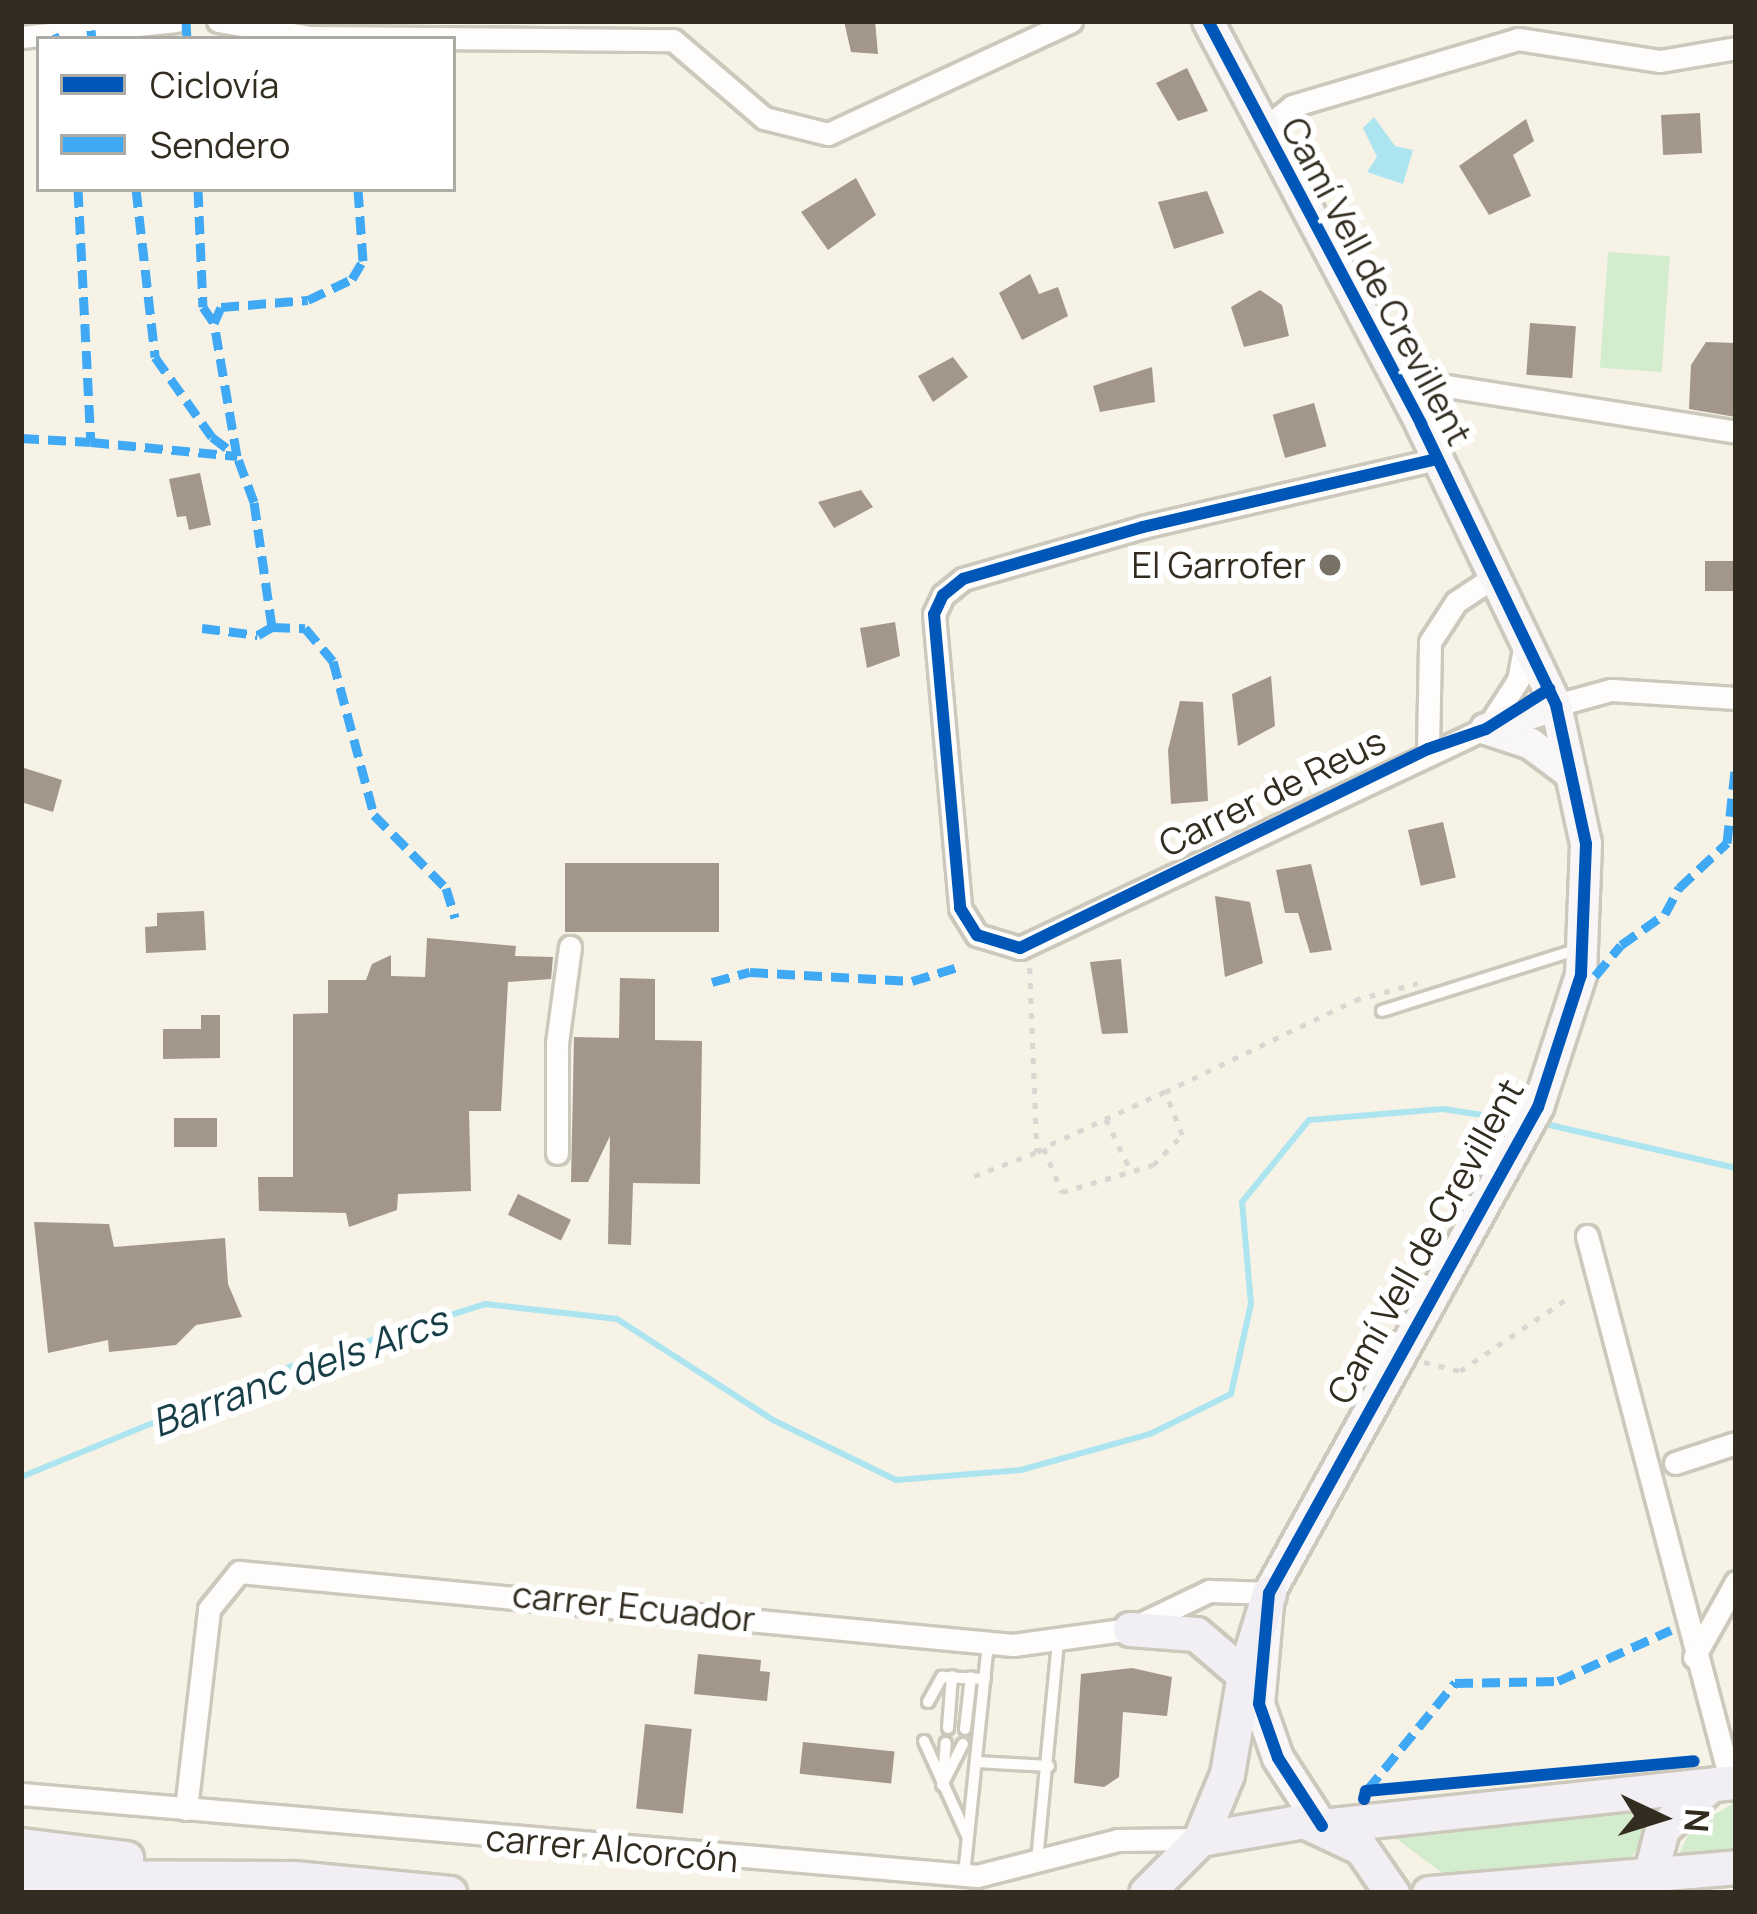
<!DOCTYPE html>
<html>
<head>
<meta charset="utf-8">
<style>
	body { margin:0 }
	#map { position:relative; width:1757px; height:1914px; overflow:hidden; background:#f6f2e6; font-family:Manrope,sans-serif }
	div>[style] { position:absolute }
	.green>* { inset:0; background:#d3ecce; transform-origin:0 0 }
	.water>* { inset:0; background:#ace5f0 }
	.stream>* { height:6px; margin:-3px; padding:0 3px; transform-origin:3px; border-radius:3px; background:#ace5f0 }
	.building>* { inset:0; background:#a2978a; transform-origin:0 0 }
	.path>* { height:4.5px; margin-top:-2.25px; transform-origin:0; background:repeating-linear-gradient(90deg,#d8d7d2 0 6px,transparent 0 15px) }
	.roads { filter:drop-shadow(3px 0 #cdc8bc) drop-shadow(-3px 0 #cdc8bc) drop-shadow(0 3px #cdc8bc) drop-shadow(0 -3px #cdc8bc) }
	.lane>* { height:10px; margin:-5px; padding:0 5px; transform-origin:5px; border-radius:5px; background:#fefdfb }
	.street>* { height:21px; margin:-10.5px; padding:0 10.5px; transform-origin:10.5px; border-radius:10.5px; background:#fefdfb }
	.secondary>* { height:30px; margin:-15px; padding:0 15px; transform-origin:15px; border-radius:15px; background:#f8f6f7 }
	.primary>* { height:33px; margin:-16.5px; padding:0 16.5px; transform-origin:16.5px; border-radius:16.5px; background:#f2eff4 }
	.quiet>* { height:9px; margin-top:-4.5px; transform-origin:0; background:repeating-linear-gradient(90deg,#3fa9f5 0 18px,transparent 0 27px) }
	.cycleway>* { height:12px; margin:-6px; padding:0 6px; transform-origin:6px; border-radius:6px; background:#0057b8 }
	.dots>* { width:33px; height:33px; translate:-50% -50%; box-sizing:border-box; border:6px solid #fff; border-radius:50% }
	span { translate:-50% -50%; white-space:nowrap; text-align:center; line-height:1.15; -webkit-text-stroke:12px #fff; paint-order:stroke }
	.street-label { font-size:36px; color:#322d20 }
	.poi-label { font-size:36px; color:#322d20 }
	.right { translate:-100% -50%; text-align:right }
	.water-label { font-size:39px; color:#183f48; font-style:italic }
	.frame { position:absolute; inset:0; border:24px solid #322d20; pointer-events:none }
	.legend { position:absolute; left:36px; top:36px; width:420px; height:156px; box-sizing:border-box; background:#fff; border:3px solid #adaba6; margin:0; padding:15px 21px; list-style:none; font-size:36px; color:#322d20 }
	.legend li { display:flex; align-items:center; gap:24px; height:60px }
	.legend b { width:60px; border:3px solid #adaba6 }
	.north { position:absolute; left:1601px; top:1758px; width:120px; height:120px; -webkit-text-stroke:9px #fff; paint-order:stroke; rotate:94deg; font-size:33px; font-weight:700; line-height:48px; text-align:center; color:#322d20 }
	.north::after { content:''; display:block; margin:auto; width:42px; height:54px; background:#322d20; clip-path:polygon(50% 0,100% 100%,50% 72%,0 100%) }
</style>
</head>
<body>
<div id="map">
	<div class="green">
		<i style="left:1608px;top:252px;width:62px;height:116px;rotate:4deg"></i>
		<i style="clip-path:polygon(1736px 1802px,1736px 1851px,1678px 1856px,1692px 1827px)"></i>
		<i style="clip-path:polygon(1662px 1805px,1628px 1864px,1449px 1878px,1386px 1831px)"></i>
	</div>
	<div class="water">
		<i style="clip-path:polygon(1374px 117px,1395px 146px,1413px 150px,1403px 184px,1367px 172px,1377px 157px,1363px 128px)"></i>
	</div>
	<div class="stream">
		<i style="left:1541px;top:1123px;width:200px;rotate:13deg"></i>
		<i style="left:21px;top:1477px;width:300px;rotate:-22.3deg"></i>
		<i style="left:299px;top:1363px;width:195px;rotate:-17.6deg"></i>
		<i style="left:485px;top:1304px;width:133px;rotate:6.5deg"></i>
		<i style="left:617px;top:1319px;width:186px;rotate:32.9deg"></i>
		<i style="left:773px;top:1420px;width:137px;rotate:26deg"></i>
		<i style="left:896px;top:1480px;width:125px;rotate:-4.6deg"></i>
		<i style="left:1021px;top:1470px;width:134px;rotate:-15.6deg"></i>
		<i style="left:1150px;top:1434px;width:90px;rotate:-26.3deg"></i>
		<i style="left:1231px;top:1394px;width:92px;rotate:-77.5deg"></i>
		<i style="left:1251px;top:1304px;width:102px;rotate:-95deg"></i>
		<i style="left:1242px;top:1202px;width:106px;rotate:-50.7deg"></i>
		<i style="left:1309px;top:1120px;width:134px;rotate:-4.7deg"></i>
		<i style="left:1443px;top:1109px;width:80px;rotate:8.6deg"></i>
	</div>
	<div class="building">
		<i style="clip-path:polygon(844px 21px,875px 21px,878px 54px,851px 52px)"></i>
		<i style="clip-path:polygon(1187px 68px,1208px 111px,1178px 121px,1156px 83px)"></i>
		<i style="left:1700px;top:113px;width:40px;height:39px;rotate:87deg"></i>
		<i style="clip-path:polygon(1526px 119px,1534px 141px,1513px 155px,1531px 196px,1489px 215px,1459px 166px)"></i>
		<i style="clip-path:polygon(856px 178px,876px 215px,828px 250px,801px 212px)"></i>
		<i style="clip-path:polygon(1207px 191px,1224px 233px,1174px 249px,1158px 202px)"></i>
		<i style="clip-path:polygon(1030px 274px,1039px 294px,1058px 287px,1068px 316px,1022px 340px,999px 293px)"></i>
		<i style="clip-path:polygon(1260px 290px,1282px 305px,1289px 336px,1244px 347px,1231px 307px)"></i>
		<i style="left:1530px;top:323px;width:46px;height:52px;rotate:4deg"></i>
		<i style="clip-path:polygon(1706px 342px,1736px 343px,1736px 417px,1689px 409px,1691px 365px)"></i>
		<i style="clip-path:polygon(953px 357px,968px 377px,933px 402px,918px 376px)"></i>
		<i style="clip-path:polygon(1152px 367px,1155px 402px,1100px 412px,1093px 386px)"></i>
		<i style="left:1314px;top:403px;width:45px;height:43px;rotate:74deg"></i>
		<i style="clip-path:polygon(200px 473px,211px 525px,189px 530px,186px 516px,177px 517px,169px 479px)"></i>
		<i style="clip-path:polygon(861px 490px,873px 507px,834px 528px,818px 502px)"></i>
		<i style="left:1705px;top:561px;width:31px;height:30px"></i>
		<i style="clip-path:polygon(895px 622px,900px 656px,867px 668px,860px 628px)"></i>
		<i style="clip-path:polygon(1271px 676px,1275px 726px,1238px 746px,1232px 694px)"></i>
		<i style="clip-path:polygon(1180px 701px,1203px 702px,1208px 801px,1171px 804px,1168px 750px)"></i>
		<i style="clip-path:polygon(21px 767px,62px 780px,53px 812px,21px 802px)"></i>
		<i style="left:1443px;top:822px;width:57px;height:36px;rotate:77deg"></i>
		<i style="left:565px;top:863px;width:154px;height:69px"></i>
		<i style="clip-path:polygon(1311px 864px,1332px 950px,1310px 953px,1298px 913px,1285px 913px,1276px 870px)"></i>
		<i style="clip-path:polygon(1215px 896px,1250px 902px,1263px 963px,1225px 977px)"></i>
		<i style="clip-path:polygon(204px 911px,206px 950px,146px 953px,145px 927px,157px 926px,157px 913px)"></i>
		<i style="clip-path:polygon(427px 938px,516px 946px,515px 956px,553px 957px,551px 979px,508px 982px,501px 1111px,469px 1111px,471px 1191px,398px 1194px,397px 1210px,349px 1227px,346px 1213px,259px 1211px,258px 1177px,293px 1177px,293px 1014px,328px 1013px,328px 980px,366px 980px,372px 964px,391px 955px,391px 976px,425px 977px)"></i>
		<i style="clip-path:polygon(1121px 959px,1128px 1033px,1102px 1034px,1090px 962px)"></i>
		<i style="clip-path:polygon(620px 978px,655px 979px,655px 1040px,702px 1041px,700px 1184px,633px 1183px,631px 1245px,608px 1244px,610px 1136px,588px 1182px,571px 1182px,574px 1037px,619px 1038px)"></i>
		<i style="clip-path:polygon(201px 1015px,220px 1015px,220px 1058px,163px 1059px,163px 1029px,201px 1029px)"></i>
		<i style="left:174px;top:1118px;width:43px;height:29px"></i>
		<i style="left:518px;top:1194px;width:59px;height:23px;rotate:26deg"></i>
		<i style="clip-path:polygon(34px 1222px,109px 1224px,114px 1247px,225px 1238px,228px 1284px,242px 1317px,196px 1325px,176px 1345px,109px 1352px,108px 1340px,48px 1353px)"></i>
		<i style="clip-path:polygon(698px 1654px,761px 1660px,760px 1671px,770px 1672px,767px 1701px,694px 1694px)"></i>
		<i style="clip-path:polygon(1132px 1668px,1172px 1677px,1167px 1716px,1123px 1712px,1119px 1777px,1104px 1787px,1074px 1783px,1081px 1674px)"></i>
		<i style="left:645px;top:1724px;width:47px;height:85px;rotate:6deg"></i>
		<i style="left:803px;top:1742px;width:92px;height:32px;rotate:6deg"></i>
	</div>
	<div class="path">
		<i style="left:1030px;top:968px;width:184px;rotate:87.8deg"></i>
		<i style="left:1037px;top:1152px;width:8px;rotate:-30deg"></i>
		<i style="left:1165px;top:1092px;width:133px;rotate:155.2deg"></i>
		<i style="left:1044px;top:1148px;width:48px;rotate:67.8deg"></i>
		<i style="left:1062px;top:1192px;width:95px;rotate:-16.5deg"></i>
		<i style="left:1153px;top:1165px;width:42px;rotate:-46deg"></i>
		<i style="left:1182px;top:1135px;width:46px;rotate:-111.6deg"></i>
		<i style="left:1165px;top:1092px;width:211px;rotate:-25.8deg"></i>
		<i style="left:1355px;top:1000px;width:65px;rotate:-15.1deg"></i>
		<i style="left:1106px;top:1119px;width:60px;rotate:64.3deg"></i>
		<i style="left:974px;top:1176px;width:67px;rotate:-20.9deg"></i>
		<i style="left:1424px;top:1362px;width:37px;rotate:14deg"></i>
		<i style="left:1460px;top:1371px;width:134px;rotate:-34deg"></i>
	</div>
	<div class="roads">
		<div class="lane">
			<i style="left:1382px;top:1011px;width:207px;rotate:-17.5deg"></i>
			<i style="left:928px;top:1702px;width:29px;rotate:-61deg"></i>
			<i style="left:942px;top:1677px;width:43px;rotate:2.7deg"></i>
			<i style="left:948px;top:1728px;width:52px;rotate:-85.6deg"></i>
			<i style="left:965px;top:1729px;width:52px;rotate:-83.4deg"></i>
			<i style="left:924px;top:1741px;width:104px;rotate:65.6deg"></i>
			<i style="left:976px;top:1762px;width:73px;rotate:3.1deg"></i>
			<i style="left:943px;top:1782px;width:39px;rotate:-86deg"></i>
			<i style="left:942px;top:1785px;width:46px;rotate:-62.9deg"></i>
			<i style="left:1037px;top:1860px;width:221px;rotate:-84.5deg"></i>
			<i style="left:964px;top:1875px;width:234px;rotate:-84.1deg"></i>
		</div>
		<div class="street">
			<i style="left:218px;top:21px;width:93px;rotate:9.9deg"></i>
			<i style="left:310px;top:37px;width:363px;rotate:0.5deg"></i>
			<i style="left:673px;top:40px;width:120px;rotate:40.6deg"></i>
			<i style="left:764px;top:118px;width:66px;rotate:14deg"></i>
			<i style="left:828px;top:134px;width:268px;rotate:-24.9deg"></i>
			<i style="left:21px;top:37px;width:156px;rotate:-5.9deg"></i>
			<i style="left:1264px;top:129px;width:36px;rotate:-39deg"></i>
			<i style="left:1292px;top:106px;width:236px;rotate:-16.5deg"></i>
			<i style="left:1518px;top:39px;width:144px;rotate:8.8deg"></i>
			<i style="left:1660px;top:61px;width:77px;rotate:-9.7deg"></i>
			<i style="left:1396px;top:378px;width:344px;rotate:9deg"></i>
			<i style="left:1437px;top:459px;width:302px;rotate:167deg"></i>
			<i style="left:1143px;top:527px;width:187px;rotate:163.9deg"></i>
			<i style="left:963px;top:579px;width:26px;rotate:141deg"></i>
			<i style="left:943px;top:595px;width:21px;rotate:115deg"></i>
			<i style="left:934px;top:614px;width:295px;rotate:84.9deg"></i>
			<i style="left:960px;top:908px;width:32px;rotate:58deg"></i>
			<i style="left:977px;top:935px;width:45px;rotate:16.8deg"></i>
			<i style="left:1020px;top:948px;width:524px;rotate:-25.29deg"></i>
			<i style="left:1556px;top:705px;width:57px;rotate:-15.3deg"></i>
			<i style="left:1611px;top:690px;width:125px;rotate:3.7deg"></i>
			<i style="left:1487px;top:728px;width:57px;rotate:-57.1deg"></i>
			<i style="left:1518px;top:680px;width:37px;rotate:-79deg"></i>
			<i style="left:1428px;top:749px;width:107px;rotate:-88.9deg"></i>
			<i style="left:1430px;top:642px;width:48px;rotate:-57deg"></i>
			<i style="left:1456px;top:602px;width:43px;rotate:-33.7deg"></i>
			<i style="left:557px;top:1153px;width:110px;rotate:-90deg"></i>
			<i style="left:557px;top:1043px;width:97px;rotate:-82.3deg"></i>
			<i style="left:1587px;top:1236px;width:566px;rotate:75.25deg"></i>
			<i style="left:1675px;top:1463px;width:64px;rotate:-18.2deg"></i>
			<i style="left:1694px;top:1657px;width:86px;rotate:-60.8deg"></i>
			<i style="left:21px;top:1794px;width:960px;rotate:4.9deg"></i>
			<i style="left:977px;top:1876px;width:146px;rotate:-14.3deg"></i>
			<i style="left:1118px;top:1840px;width:82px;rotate:-0.7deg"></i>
			<i style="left:186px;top:1809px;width:201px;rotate:-83.4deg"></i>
			<i style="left:209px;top:1609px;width:48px;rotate:-51deg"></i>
			<i style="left:239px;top:1572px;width:777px;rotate:5.39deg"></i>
			<i style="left:1013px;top:1645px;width:118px;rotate:-7.8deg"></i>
			<i style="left:1130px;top:1629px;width:88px;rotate:-25.7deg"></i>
			<i style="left:1209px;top:1591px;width:60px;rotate:1.9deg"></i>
		</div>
		<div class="secondary">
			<i style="left:1208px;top:21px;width:456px;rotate:62.1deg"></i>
			<i style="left:1421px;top:424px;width:312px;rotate:64.3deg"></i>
			<i style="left:1556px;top:705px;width:142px;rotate:77.8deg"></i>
			<i style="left:1586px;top:844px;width:131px;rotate:92.2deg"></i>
			<i style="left:1581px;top:975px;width:139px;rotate:108deg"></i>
			<i style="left:1538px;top:1107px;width:555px;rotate:118.96deg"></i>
			<i style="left:1269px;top:1593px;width:111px;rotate:95.1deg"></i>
			<i style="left:1259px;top:1704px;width:57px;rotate:70.6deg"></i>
			<i style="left:1278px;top:1758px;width:81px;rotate:57.1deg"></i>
			<i style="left:1486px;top:729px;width:47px;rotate:18.4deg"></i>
			<i style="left:1531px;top:744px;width:50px;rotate:36.9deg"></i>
			<i style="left:1486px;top:729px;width:74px;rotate:-18.9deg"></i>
		</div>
		<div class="primary">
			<i style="left:1130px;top:1629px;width:66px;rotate:4.3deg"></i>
			<i style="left:1196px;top:1634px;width:63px;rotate:40.5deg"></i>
			<i style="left:1322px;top:1826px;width:416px;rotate:-6.1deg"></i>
			<i style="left:1200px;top:1839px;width:70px;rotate:-67.4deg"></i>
			<i style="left:1227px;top:1774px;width:100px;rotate:-80.3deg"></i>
			<i style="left:1244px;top:1675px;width:86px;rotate:-73deg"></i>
			<i style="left:21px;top:1845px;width:106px;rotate:7.1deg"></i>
			<i style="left:21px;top:1877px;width:273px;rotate:0.2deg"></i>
			<i style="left:294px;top:1878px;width:156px;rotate:5.5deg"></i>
			<i style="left:1646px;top:1891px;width:64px;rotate:-75.5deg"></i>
			<i style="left:1662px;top:1829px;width:64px;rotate:-42.5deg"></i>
			<i style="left:1146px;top:1893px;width:76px;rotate:-45deg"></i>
			<i style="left:1200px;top:1839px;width:106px;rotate:-9.8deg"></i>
			<i style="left:1304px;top:1821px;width:63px;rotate:25.3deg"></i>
			<i style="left:1361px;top:1848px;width:55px;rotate:55.4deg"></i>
			<i style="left:1429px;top:1893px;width:308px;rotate:-4.8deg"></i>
		</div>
	</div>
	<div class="quiet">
		<i style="left:186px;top:21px;width:18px;rotate:87deg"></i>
		<i style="left:91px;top:30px;width:9px;rotate:84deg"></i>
		<i style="left:54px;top:34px;width:5px;rotate:68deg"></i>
		<i style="left:365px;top:38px;width:1px;rotate:90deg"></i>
		<i style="left:78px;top:189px;width:253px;rotate:87.1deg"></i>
		<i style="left:91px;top:442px;width:147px;rotate:5.5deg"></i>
		<i style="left:136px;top:189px;width:169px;rotate:83.5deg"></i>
		<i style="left:155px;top:357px;width:98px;rotate:54.5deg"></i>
		<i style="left:212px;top:437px;width:31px;rotate:37deg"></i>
		<i style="left:198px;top:189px;width:118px;rotate:87.6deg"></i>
		<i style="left:203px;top:307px;width:19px;rotate:55deg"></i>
		<i style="left:21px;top:438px;width:70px;rotate:3.3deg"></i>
		<i style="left:272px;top:627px;width:33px;rotate:2deg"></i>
		<i style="left:305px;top:628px;width:43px;rotate:49.7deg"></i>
		<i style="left:333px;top:661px;width:159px;rotate:75.1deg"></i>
		<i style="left:374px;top:815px;width:103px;rotate:45.4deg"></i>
		<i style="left:446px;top:888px;width:31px;rotate:73deg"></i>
		<i style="left:202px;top:628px;width:56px;rotate:7.1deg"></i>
		<i style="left:258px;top:635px;width:16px;rotate:-30deg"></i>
		<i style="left:272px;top:627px;width:126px;rotate:-98.2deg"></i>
		<i style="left:254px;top:502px;width:49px;rotate:-110.3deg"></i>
		<i style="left:237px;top:456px;width:135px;rotate:-99.8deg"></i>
		<i style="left:214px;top:323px;width:17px;rotate:-66deg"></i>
		<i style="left:221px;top:307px;width:87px;rotate:-4.6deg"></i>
		<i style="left:308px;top:300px;width:49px;rotate:-25.5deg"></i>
		<i style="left:352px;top:279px;width:21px;rotate:-59deg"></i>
		<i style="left:363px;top:261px;width:72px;rotate:-94deg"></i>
		<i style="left:1595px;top:976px;width:40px;rotate:-50deg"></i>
		<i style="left:1621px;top:945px;width:54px;rotate:-35.2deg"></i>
		<i style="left:1665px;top:914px;width:30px;rotate:-62deg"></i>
		<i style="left:1679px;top:888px;width:66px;rotate:-43.2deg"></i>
		<i style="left:1727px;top:843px;width:81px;rotate:-83.7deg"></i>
		<i style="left:712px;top:982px;width:39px;rotate:-15deg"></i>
		<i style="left:750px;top:972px;width:162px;rotate:3.2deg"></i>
		<i style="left:912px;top:981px;width:48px;rotate:-16.9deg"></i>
		<i style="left:1367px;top:1790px;width:139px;rotate:-50.6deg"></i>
		<i style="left:1455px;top:1683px;width:103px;rotate:-1.1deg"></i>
		<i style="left:1558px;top:1681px;width:124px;rotate:-24.3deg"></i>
	</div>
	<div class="cycleway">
		<i style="left:1208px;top:21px;width:456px;rotate:62.1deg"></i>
		<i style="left:1421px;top:424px;width:312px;rotate:64.3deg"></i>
		<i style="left:1556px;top:705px;width:142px;rotate:77.8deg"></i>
		<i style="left:1586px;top:844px;width:131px;rotate:92.2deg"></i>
		<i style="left:1581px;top:975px;width:139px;rotate:108deg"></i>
		<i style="left:1538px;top:1107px;width:555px;rotate:118.96deg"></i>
		<i style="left:1269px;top:1593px;width:111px;rotate:95.1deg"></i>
		<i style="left:1259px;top:1704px;width:57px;rotate:70.6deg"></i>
		<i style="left:1278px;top:1758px;width:81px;rotate:57.1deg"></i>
		<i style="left:1437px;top:459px;width:302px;rotate:167deg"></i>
		<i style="left:1143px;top:527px;width:187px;rotate:163.9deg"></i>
		<i style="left:963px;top:579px;width:26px;rotate:141deg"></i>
		<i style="left:943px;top:595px;width:21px;rotate:115deg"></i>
		<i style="left:934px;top:614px;width:295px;rotate:84.9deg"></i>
		<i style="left:960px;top:908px;width:32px;rotate:58deg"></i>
		<i style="left:977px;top:935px;width:45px;rotate:16.8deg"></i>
		<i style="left:1020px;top:948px;width:454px;rotate:-26deg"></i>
		<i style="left:1428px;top:749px;width:61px;rotate:-19deg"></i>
		<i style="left:1486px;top:729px;width:75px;rotate:-32.4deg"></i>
		<i style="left:1364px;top:1799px;width:8px;rotate:-76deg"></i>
		<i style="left:1366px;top:1791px;width:329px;rotate:-5.2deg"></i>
	</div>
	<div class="dots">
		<i style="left:1330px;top:565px;background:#777265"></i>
	</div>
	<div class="street-label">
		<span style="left:1377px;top:281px;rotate:62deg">Camí Vell de Crevillent</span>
		<span style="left:1272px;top:792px;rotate:-26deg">Carrer de Reus</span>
		<span style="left:1425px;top:1241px;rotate:-61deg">Camí Vell de Crevillent</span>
		<span style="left:634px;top:1606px;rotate:6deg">carrer Ecuador</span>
		<span style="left:612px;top:1848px;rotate:5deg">carrer Alcorcón</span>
	</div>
	<div class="poi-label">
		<span class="right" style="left:1306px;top:565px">El Garrofer</span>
	</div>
	<div class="water-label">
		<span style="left:299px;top:1371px;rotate:-20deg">Barranc dels Arcs</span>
	</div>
	<div class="frame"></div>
	<ul class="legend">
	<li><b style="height:15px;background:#0057b8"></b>Ciclovía</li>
	<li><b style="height:15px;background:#3fa9f5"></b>Sendero</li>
	</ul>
	<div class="north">N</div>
</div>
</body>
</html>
